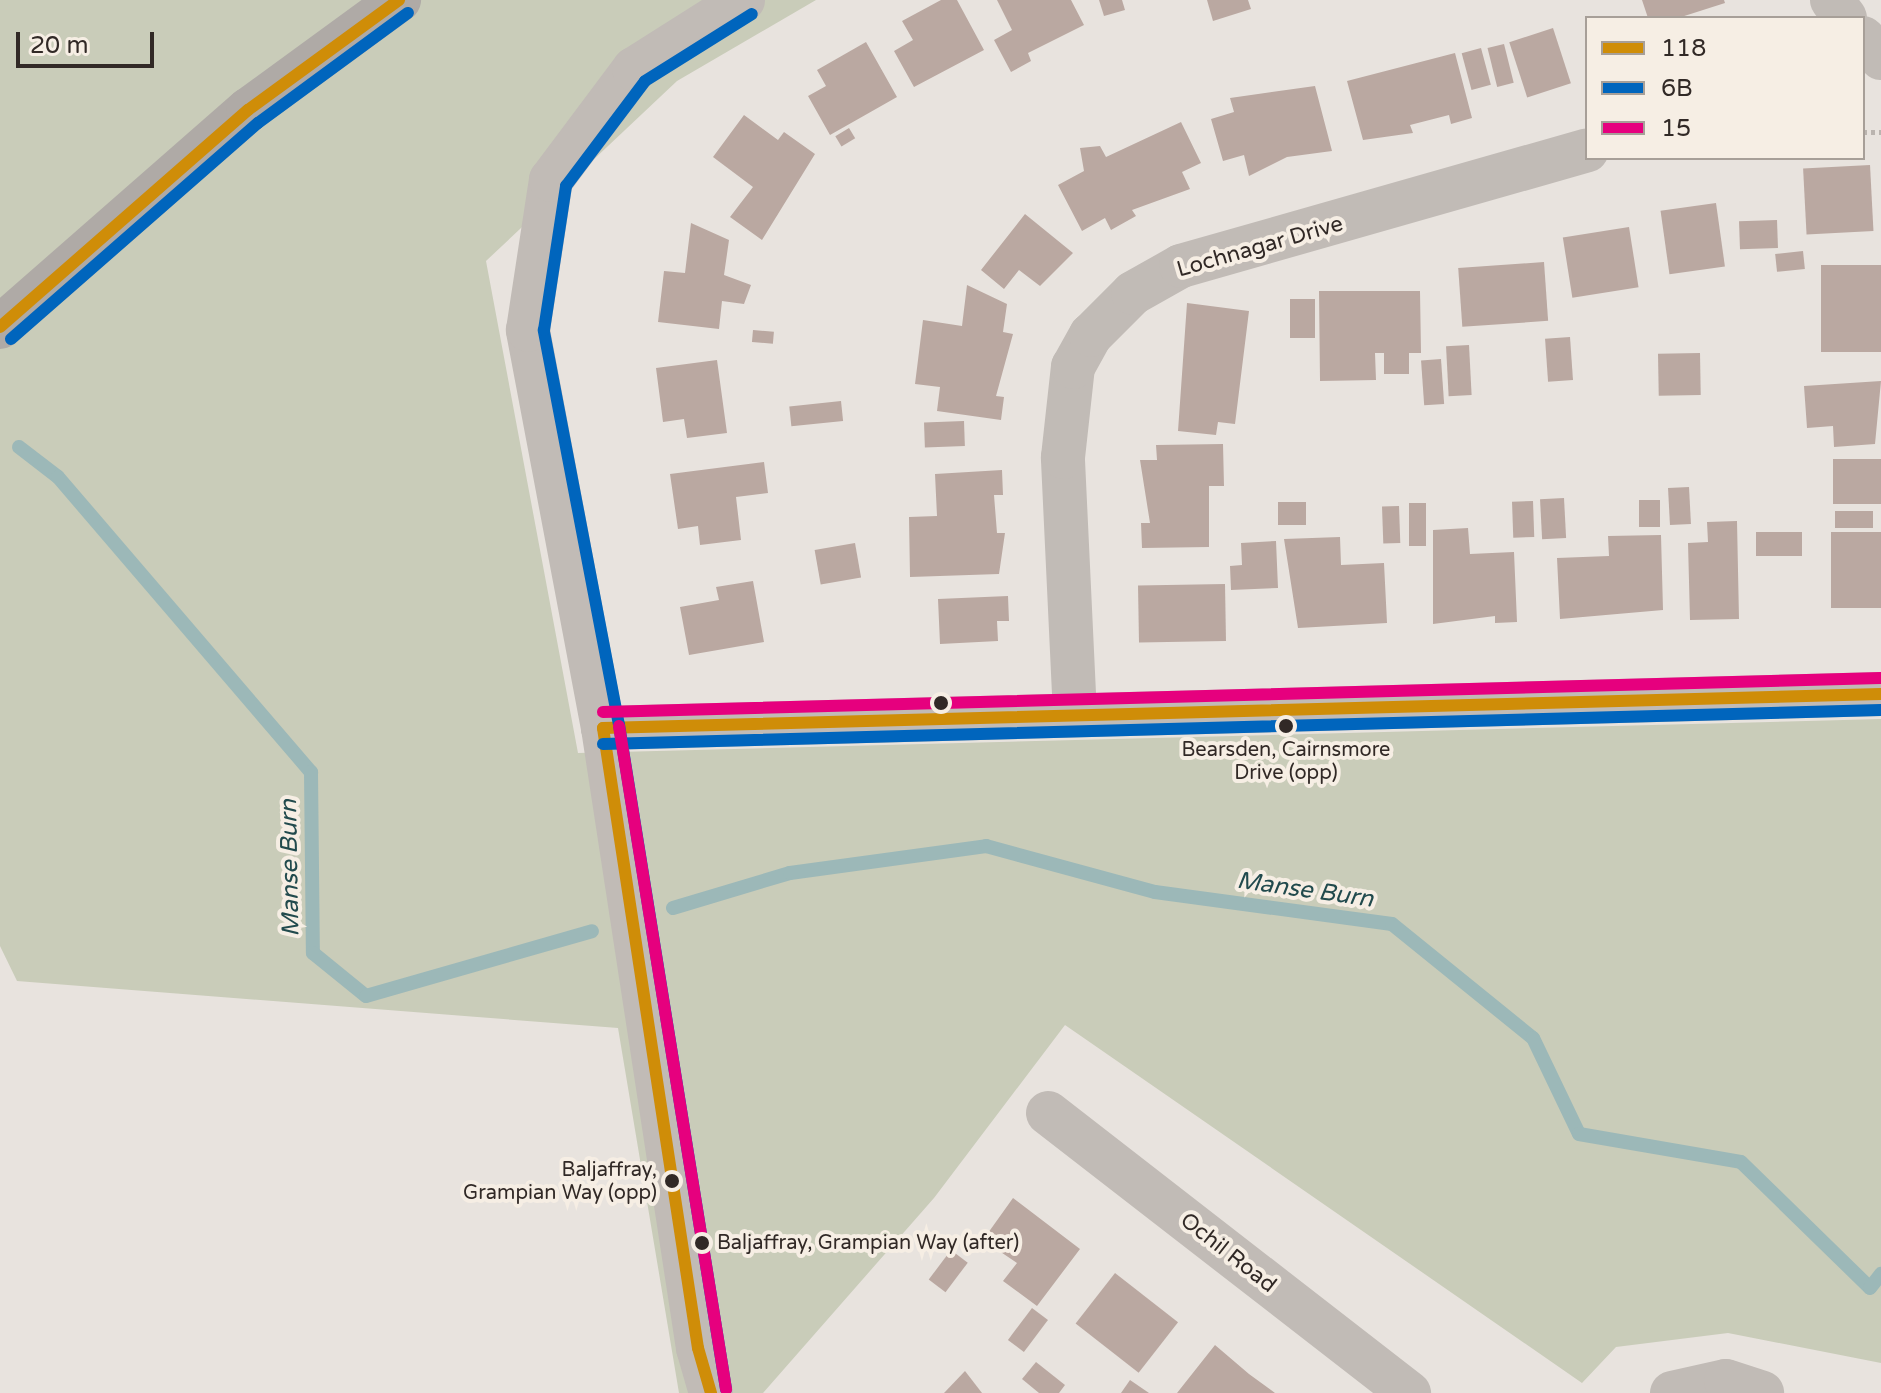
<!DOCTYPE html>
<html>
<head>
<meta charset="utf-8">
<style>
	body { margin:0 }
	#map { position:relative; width:1881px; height:1393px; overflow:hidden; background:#e8e3de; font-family:"Varela Round",sans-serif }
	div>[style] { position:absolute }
	.green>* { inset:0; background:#c9ccb9 }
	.stream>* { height:14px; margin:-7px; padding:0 7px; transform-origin:7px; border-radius:7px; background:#9cb8b8 }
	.building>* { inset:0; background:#baa8a1; transform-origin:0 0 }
	.path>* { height:5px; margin-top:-2.5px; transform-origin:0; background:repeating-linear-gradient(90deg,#bab4af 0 4px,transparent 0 8px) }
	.minor>* { height:44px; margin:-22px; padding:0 22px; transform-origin:22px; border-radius:22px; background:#c1bbb6 }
	.major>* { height:44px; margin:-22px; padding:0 22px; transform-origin:22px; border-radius:22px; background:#afaaa6 }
	.bus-1>* { height:12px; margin:-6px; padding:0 6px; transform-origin:6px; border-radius:6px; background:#cf8d08 }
	.bus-2>* { height:12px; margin:-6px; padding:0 6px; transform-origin:6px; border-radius:6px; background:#0065bd }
	.bus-3>* { height:12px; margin:-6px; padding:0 6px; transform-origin:6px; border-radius:6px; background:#e6007e }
	.dots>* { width:22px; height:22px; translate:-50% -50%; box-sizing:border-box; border:4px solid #f6eee4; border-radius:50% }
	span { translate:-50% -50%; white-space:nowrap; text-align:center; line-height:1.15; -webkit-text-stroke:8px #f6eee4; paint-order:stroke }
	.bus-label { font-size:20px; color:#312926 }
	.right { translate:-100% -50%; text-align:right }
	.left { translate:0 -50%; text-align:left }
	.street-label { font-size:22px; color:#312926 }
	.water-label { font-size:24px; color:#214a4d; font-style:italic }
	.legend { position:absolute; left:1585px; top:16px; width:280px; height:144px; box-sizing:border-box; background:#f6eee4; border:2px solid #a79f98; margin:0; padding:10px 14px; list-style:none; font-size:24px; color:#312926 }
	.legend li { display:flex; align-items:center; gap:16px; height:40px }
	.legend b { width:40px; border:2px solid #a79f98 }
	.scale { position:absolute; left:16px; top:32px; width:138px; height:36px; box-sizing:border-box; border:4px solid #312926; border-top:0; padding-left:10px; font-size:24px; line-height:28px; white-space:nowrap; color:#312926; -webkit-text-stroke:6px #f6eee4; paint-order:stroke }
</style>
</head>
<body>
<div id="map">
	<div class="green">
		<i style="clip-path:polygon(0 0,816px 0,677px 81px,486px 261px,578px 753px,1881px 719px,1881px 1363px,1728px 1333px,1616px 1347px,1582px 1383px,1065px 1025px,934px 1198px,763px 1393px,679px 1393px,618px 1028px,17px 981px,0 946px)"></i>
	</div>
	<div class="stream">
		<i style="left:19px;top:447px;width:49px;rotate:37.6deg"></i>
		<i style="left:58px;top:477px;width:389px;rotate:49.4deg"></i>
		<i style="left:311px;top:772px;width:181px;rotate:89.4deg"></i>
		<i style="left:313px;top:953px;width:68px;rotate:39.1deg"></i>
		<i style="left:366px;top:996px;width:235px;rotate:-16deg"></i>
		<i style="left:673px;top:908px;width:122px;rotate:-16.7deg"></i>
		<i style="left:790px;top:873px;width:198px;rotate:-7.8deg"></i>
		<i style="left:986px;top:846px;width:175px;rotate:15.2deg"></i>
		<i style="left:1155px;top:892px;width:239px;rotate:7.7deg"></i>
		<i style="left:1392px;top:924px;width:181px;rotate:39deg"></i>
		<i style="left:1533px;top:1038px;width:106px;rotate:64.4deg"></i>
		<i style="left:1579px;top:1134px;width:164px;rotate:9.8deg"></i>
		<i style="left:1741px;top:1162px;width:180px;rotate:44.3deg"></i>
		<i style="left:1870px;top:1288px;width:18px;rotate:-52deg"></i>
	</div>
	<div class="building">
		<i style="clip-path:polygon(941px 0,957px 0,984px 50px,914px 87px,894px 51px,913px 40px,902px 21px)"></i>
		<i style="clip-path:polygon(997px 0,1071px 0,1084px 25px,1028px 53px,1031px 61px,1011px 72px,994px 40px,1012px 30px)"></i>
		<i style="clip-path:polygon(1099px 0,1122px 0,1125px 10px,1104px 16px)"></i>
		<i style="clip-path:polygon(1207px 0,1248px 0,1251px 9px,1213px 21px)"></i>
		<i style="clip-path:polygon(1642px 0,1724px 0,1725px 3px,1678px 18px,1648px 18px)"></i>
		<i style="left:1553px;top:28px;width:58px;height:46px;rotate:72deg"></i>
		<i style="clip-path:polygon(866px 42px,897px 97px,830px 135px,808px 96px,826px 86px,817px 70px)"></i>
		<i style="left:1504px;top:44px;width:40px;height:17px;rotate:76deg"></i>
		<i style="left:1481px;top:48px;width:38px;height:20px;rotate:75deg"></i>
		<i style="clip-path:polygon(1455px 53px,1472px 118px,1451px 124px,1449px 115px,1410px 125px,1413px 133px,1363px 140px,1347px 81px)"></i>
		<i style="clip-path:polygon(1315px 86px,1332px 151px,1287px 157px,1249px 176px,1244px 155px,1223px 161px,1211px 119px,1234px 112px,1230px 98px)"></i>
		<i style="clip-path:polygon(744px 115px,778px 140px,784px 132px,815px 154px,762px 240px,730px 217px,753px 187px,713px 157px)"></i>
		<i style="clip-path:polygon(1181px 122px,1201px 163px,1182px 172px,1190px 189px,1132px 210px,1136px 216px,1111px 230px,1105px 218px,1082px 231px,1058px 185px,1084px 171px,1080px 148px,1100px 146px,1106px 157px)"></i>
		<i style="left:849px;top:128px;width:12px;height:16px;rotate:59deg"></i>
		<i style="left:1870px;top:165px;width:66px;height:67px;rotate:87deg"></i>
		<i style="left:1716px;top:203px;width:64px;height:56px;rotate:82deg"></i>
		<i style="clip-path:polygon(1025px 214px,1073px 253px,1040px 286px,1019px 270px,1004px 289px,981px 270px)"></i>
		<i style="left:1777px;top:220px;width:28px;height:38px;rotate:88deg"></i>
		<i style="clip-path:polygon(691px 223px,729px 240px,724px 275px,751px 285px,744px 304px,722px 301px,719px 329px,658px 322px,664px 271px,685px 273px)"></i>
		<i style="left:1629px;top:227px;width:61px;height:67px;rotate:81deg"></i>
		<i style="left:1803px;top:251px;width:18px;height:28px;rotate:84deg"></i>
		<i style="left:1544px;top:262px;width:59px;height:86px;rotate:86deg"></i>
		<i style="left:1881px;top:265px;width:87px;height:60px;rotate:90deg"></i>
		<i style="clip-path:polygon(967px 285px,1007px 304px,1003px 332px,1013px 334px,996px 396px,1004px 397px,1001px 420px,937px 411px,940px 387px,915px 384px,923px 320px,962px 326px)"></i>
		<i style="clip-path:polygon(1319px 291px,1420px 291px,1421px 353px,1409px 353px,1409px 374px,1384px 374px,1384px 353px,1375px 353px,1376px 380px,1320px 381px)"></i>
		<i style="left:1290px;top:299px;width:25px;height:39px"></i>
		<i style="clip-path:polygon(1187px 303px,1249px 311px,1235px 424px,1218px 422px,1216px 435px,1178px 431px)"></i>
		<i style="left:753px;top:330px;width:21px;height:12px;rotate:5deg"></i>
		<i style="left:1570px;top:337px;width:43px;height:25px;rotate:86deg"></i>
		<i style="left:1469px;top:345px;width:50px;height:23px;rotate:87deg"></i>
		<i style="left:1700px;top:353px;width:42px;height:42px;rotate:89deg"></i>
		<i style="left:1441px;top:359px;width:45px;height:20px;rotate:86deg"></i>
		<i style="clip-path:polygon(717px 360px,727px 433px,687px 438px,684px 419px,663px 422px,656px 368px)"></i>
		<i style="clip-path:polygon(1881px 381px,1875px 444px,1834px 447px,1833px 426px,1807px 428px,1804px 386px)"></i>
		<i style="left:841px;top:401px;width:20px;height:52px;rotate:84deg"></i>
		<i style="left:964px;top:421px;width:25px;height:40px;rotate:88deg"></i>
		<i style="clip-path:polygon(1223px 444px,1224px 486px,1209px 486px,1209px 547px,1142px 548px,1141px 523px,1150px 523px,1140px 460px,1157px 460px,1156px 445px)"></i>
		<i style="left:1881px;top:459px;width:45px;height:48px;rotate:90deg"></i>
		<i style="clip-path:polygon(764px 462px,768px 493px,736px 497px,741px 540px,700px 545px,698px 526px,678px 529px,670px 474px)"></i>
		<i style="clip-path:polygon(1002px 470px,1003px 495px,994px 495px,997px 533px,1005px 533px,999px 574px,910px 577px,909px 517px,937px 516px,935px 474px)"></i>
		<i style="left:1689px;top:487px;width:37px;height:21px;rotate:87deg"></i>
		<i style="left:1564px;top:498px;width:40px;height:24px;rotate:87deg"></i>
		<i style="left:1639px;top:500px;width:21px;height:27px"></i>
		<i style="left:1533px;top:501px;width:36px;height:21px;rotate:88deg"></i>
		<i style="left:1306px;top:502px;width:23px;height:28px;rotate:90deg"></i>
		<i style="left:1409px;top:503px;width:17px;height:43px"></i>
		<i style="left:1399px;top:506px;width:37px;height:17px;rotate:88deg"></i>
		<i style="left:1873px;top:511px;width:17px;height:38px;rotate:90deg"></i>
		<i style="clip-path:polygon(1737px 521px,1739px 619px,1690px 620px,1688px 543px,1708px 542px,1707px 522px)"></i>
		<i style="clip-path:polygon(1468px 528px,1470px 554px,1514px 552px,1517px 622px,1495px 623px,1495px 616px,1433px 624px,1433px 530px)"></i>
		<i style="left:1802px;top:532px;width:24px;height:46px;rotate:90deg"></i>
		<i style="left:1881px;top:532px;width:76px;height:50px;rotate:90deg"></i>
		<i style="clip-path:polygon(1661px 535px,1663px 610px,1560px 619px,1557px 558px,1609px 556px,1608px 536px)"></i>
		<i style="clip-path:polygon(1340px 537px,1341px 565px,1384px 563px,1387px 623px,1298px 628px,1284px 539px)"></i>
		<i style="clip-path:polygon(1276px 541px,1278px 588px,1231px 590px,1230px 566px,1242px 565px,1241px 543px)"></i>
		<i style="left:855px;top:543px;width:35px;height:41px;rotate:80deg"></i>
		<i style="clip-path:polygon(753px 581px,764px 642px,689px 655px,680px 607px,719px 600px,716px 587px)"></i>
		<i style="left:1225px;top:584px;width:57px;height:87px;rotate:89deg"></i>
		<i style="clip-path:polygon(1008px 596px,1009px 621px,997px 621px,998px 641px,940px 644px,938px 599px)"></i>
		<i style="clip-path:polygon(1013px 1198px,1080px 1249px,1037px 1306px,1003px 1281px,1017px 1263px,983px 1240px)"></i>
		<i style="left:951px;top:1250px;width:21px;height:37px;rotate:37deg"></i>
		<i style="left:1115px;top:1273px;width:80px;height:64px;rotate:38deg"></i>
		<i style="left:1032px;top:1308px;width:20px;height:40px;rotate:37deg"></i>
		<i style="clip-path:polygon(1215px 1345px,1249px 1374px,1275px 1393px,1177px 1393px)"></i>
		<i style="clip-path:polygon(1036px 1362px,1065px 1385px,1059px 1393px,1039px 1393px,1022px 1379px)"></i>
		<i style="clip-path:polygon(965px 1371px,982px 1393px,944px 1393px)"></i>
		<i style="clip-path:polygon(1130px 1380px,1149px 1393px,1121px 1393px)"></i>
	</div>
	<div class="path">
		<i style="left:1863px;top:132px;width:18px"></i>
	</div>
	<div class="minor">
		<i style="left:1832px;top:0;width:22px;rotate:54deg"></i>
		<i style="left:1863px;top:38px;width:27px;rotate:48deg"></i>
		<i style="left:1075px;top:715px;width:258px;rotate:-92.7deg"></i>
		<i style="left:1063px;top:457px;width:91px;rotate:-83.7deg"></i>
		<i style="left:1073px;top:367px;width:37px;rotate:-61deg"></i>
		<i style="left:1091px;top:335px;width:59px;rotate:-45deg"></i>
		<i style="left:1133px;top:293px;width:55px;rotate:-29.4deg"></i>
		<i style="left:1181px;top:266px;width:422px;rotate:-15.9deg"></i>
		<i style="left:603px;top:728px;width:1278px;rotate:-1.52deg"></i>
		<i style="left:1048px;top:1113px;width:457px;rotate:37.8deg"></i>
		<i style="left:711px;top:1393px;width:47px;rotate:-106.1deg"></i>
		<i style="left:698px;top:1348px;width:627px;rotate:-98.71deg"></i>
		<i style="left:603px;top:728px;width:405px;rotate:-100.7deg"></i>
		<i style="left:528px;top:330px;width:152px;rotate:-81.3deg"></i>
		<i style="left:551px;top:180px;width:139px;rotate:-53.2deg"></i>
		<i style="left:634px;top:69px;width:129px;rotate:-32.3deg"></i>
		<i style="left:1672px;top:1393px;width:55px;rotate:-12.5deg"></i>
		<i style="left:1726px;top:1381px;width:38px;rotate:18deg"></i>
	</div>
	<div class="major">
		<i style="left:0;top:327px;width:330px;rotate:-41.2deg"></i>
		<i style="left:248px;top:110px;width:187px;rotate:-36.1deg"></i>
	</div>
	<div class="bus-1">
		<i style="left:0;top:327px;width:330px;rotate:-41.2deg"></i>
		<i style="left:248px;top:110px;width:187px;rotate:-36.1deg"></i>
		<i style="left:603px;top:728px;width:1278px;rotate:-1.52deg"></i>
		<i style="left:603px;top:728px;width:627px;rotate:81.29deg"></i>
		<i style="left:698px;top:1348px;width:47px;rotate:73.9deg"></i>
	</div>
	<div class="bus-2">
		<i style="left:11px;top:339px;width:328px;rotate:-41.2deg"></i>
		<i style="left:258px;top:123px;width:186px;rotate:-36.3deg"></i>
		<i style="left:603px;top:744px;width:1278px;rotate:-1.52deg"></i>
		<i style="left:726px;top:1389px;width:673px;rotate:-99.15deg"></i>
		<i style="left:619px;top:725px;width:402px;rotate:-100.8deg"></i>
		<i style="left:544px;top:330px;width:146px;rotate:-81.3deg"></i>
		<i style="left:566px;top:186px;width:131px;rotate:-53deg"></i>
		<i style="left:645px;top:81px;width:126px;rotate:-32.1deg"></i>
	</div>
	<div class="bus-3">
		<i style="left:603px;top:712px;width:1278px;rotate:-1.52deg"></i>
		<i style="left:619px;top:726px;width:672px;rotate:80.83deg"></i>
	</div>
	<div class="dots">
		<i style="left:941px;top:703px;background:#312926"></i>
		<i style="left:1286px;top:726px;background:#312926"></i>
		<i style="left:672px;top:1181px;background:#312926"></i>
		<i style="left:702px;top:1243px;background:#312926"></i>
	</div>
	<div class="bus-label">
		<span style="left:1286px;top:762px">Bearsden, Cairnsmore<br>Drive (opp)</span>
		<span class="right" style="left:657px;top:1182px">Baljaffray,<br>Grampian Way (opp)</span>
		<span class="left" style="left:717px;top:1243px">Baljaffray, Grampian Way (after)</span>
	</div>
	<div class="street-label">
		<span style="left:1260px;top:247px;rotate:-16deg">Lochnagar Drive</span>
		<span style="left:1228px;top:1253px;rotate:38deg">Ochil Road</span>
	</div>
	<div class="water-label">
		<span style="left:290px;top:868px;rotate:-91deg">Manse Burn</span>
		<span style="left:1305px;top:890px;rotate:8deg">Manse Burn</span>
	</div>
	<ul class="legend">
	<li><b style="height:10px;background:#cf8d08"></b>118</li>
	<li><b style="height:10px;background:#0065bd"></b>6B</li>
	<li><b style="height:10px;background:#e6007e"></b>15</li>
	</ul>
	<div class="scale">20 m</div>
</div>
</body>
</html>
